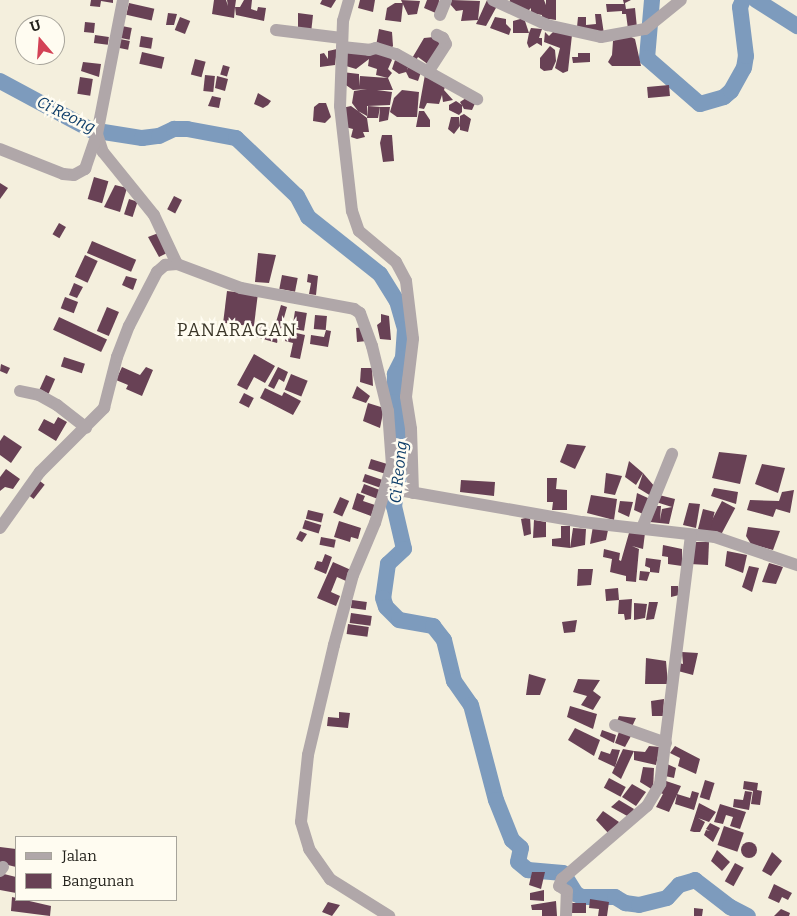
<!DOCTYPE html>
<html>
<head>
<meta charset="utf-8">
<style>
	body { margin:0 }
	#map { position:relative; width:797px; height:916px; overflow:hidden; background:#f4efdd; font-family:Bitter,serif }
	div>[style] { position:absolute }
	.river>* { height:16px; margin:-8px; padding:0 8px; transform-origin:8px; border-radius:8px; background:#7d9bbd }
	.building>* { inset:0; background:#684155; transform-origin:0 0 }
	.round { border-radius:50% }
	.minor>* { height:12px; margin:-6px; padding:0 6px; transform-origin:6px; border-radius:6px; background:#b0a7a9 }
	span { translate:-50% -50%; white-space:nowrap; text-align:center; line-height:1.15; -webkit-text-stroke:5px #fffcf1; paint-order:stroke }
	.water-label { font-size:16px; color:#0d3c68; font-style:italic }
	.quarter-label { font-size:18px; color:#3b3629; letter-spacing:1px }
	.legend { position:absolute; left:15px; top:836px; width:162px; height:65px; box-sizing:border-box; background:#fffcf1; border:1px solid #a7a49b; margin:0; padding:6px 9px; list-style:none; font-size:15px; color:#23211b }
	.legend li { display:flex; align-items:center; gap:10px; height:25px }
	.legend b { width:25px; border:1px solid #a7a49b }
	.north { position:absolute; left:15px; top:15px; width:50px; height:50px; box-sizing:border-box; background:#fffcf1; border:1px solid #a7a49b; border-radius:50%; rotate:342deg; font-size:14px; font-weight:700; line-height:20px; text-align:center; color:#23211b }
	.north::after { content:''; display:block; margin:auto; width:18px; height:22px; background:#d34256; clip-path:polygon(50% 0,100% 100%,50% 72%,0 100%) }
</style>
</head>
<body>
<div id="map">
	<div class="river">
		<i style="left:652px;top:0;width:58px;rotate:94.9deg"></i>
		<i style="left:647px;top:58px;width:70px;rotate:41deg"></i>
		<i style="left:700px;top:104px;width:25px;rotate:-16deg"></i>
		<i style="left:724px;top:97px;width:9px;rotate:-41deg"></i>
		<i style="left:731px;top:91px;width:26px;rotate:-61deg"></i>
		<i style="left:744px;top:68px;width:12px;rotate:-81deg"></i>
		<i style="left:746px;top:56px;width:49px;rotate:-97deg"></i>
		<i style="left:740px;top:7px;width:8px;rotate:-67deg"></i>
		<i style="left:756px;top:0;width:49px;rotate:32.4deg"></i>
		<i style="left:0;top:81px;width:103px;rotate:28.3deg"></i>
		<i style="left:91px;top:130px;width:52px;rotate:8.9deg"></i>
		<i style="left:142px;top:138px;width:17px;rotate:-7deg"></i>
		<i style="left:159px;top:136px;width:17px;rotate:-25deg"></i>
		<i style="left:174px;top:129px;width:13px"></i>
		<i style="left:187px;top:129px;width:50px;rotate:10.4deg"></i>
		<i style="left:236px;top:138px;width:84px;rotate:43.6deg"></i>
		<i style="left:297px;top:196px;width:24px;rotate:62deg"></i>
		<i style="left:308px;top:217px;width:92px;rotate:38.4deg"></i>
		<i style="left:380px;top:274px;width:32px;rotate:58deg"></i>
		<i style="left:397px;top:301px;width:29px;rotate:74deg"></i>
		<i style="left:405px;top:329px;width:29px;rotate:94deg"></i>
		<i style="left:403px;top:358px;width:18px;rotate:117deg"></i>
		<i style="left:395px;top:374px;width:28px;rotate:92deg"></i>
		<i style="left:394px;top:402px;width:25px;rotate:72deg"></i>
		<i style="left:402px;top:426px;width:21px;rotate:85deg"></i>
		<i style="left:404px;top:447px;width:60px;rotate:99.6deg"></i>
		<i style="left:394px;top:506px;width:44px;rotate:76.9deg"></i>
		<i style="left:404px;top:549px;width:22px;rotate:137deg"></i>
		<i style="left:388px;top:564px;width:34px;rotate:98deg"></i>
		<i style="left:383px;top:598px;width:9px;rotate:72deg"></i>
		<i style="left:386px;top:607px;width:18px;rotate:45deg"></i>
		<i style="left:399px;top:620px;width:35px;rotate:10deg"></i>
		<i style="left:433px;top:626px;width:18px;rotate:52deg"></i>
		<i style="left:444px;top:640px;width:42px;rotate:76.3deg"></i>
		<i style="left:454px;top:681px;width:29px;rotate:55deg"></i>
		<i style="left:471px;top:705px;width:98px;rotate:75.3deg"></i>
		<i style="left:496px;top:800px;width:43px;rotate:68.2deg"></i>
		<i style="left:512px;top:840px;width:12px;rotate:42deg"></i>
		<i style="left:521px;top:848px;width:14px;rotate:102deg"></i>
		<i style="left:518px;top:862px;width:13px;rotate:39deg"></i>
		<i style="left:528px;top:870px;width:35px;rotate:5deg"></i>
		<i style="left:563px;top:873px;width:25px;rotate:58deg"></i>
		<i style="left:576px;top:894px;width:7px;rotate:27deg"></i>
		<i style="left:582px;top:897px;width:33px"></i>
		<i style="left:615px;top:897px;width:12px;rotate:31deg"></i>
		<i style="left:625px;top:903px;width:14px;rotate:8deg"></i>
		<i style="left:639px;top:905px;width:29px;rotate:-14deg"></i>
		<i style="left:667px;top:898px;width:18px;rotate:-47deg"></i>
		<i style="left:679px;top:885px;width:17px;rotate:-17deg"></i>
		<i style="left:695px;top:880px;width:44px;rotate:37.6deg"></i>
		<i style="left:730px;top:907px;width:20px;rotate:27deg"></i>
	</div>
	<div class="building">
		<i style="clip-path:polygon(91px 0,113px 0,113px 3px,101px 1px,100px 7px,90px 6px)"></i>
		<i style="clip-path:polygon(214px 0,226px 0,228px 6px,227px 0,236px 0,235px 7px,240px 7px,244px 0,252px 0,251px 9px,257px 11px,258px 7px,266px 8px,264px 21px,236px 15px,235px 7px,234px 18px,212px 14px)"></i>
		<i style="clip-path:polygon(322px 0,336px 0,331px 8px,320px 4px)"></i>
		<i style="clip-path:polygon(360px 0,375px 0,373px 12px,358px 8px)"></i>
		<i style="clip-path:polygon(401px 0,420px 1px,417px 14px,408px 15px)"></i>
		<i style="clip-path:polygon(427px 0,439px 0,438px 14px,424px 8px)"></i>
		<i style="clip-path:polygon(452px 0,480px 1px,478px 20px,487px 0,497px 6px,486px 26px,476px 24px,478px 20px,461px 21px,463px 10px,456px 11px,450px 4px)"></i>
		<i style="clip-path:polygon(510px 0,544px 0,546px 5px,546px 0,556px 0,556px 20px,542px 18px,542px 15px,531px 13px,531px 8px,527px 12px,509px 4px)"></i>
		<i style="clip-path:polygon(623px 0,631px 0,625px 3px,626px 9px,635px 8px,637px 28px,628px 29px,626px 14px,622px 14px,622px 11px,607px 12px,606px 4px,624px 4px)"></i>
		<i style="left:129px;top:3px;width:26px;height:12px;rotate:13deg"></i>
		<i style="clip-path:polygon(395px 3px,403px 3px,401px 22px,385px 20px,387px 8px)"></i>
		<i style="clip-path:polygon(168px 13px,177px 14px,174px 25px,166px 25px)"></i>
		<i style="clip-path:polygon(298px 13px,313px 15px,311px 33px,298px 32px)"></i>
		<i style="clip-path:polygon(595px 14px,601px 14px,604px 34px,577px 27px,578px 17px,586px 17px,586px 25px,596px 24px)"></i>
		<i style="left:180px;top:17px;width:11px;height:14px;rotate:22deg"></i>
		<i style="clip-path:polygon(495px 17px,506px 19px,506px 24px,511px 29px,509px 35px,490px 28px)"></i>
		<i style="clip-path:polygon(524px 18px,529px 33px,531px 28px,542px 29px,539px 38px,542px 38px,542px 46px,537px 43px,529px 48px,527px 43px,529px 33px,513px 33px,513px 21px)"></i>
		<i style="left:85px;top:22px;width:10px;height:10px;rotate:6deg"></i>
		<i style="left:122px;top:26px;width:10px;height:12px;rotate:11deg"></i>
		<i style="clip-path:polygon(379px 29px,392px 32px,393px 46px,390px 50px,376px 46px)"></i>
		<i style="clip-path:polygon(545px 32px,549px 36px,553px 32px,572px 35px,568px 71px,563px 73px,555px 68px,560px 48px,544px 42px)"></i>
		<i style="left:95px;top:35px;width:14px;height:8px;rotate:8deg"></i>
		<i style="clip-path:polygon(627px 35px,635px 39px,641px 66px,612px 66px,608px 62px,612px 55px,613px 41px)"></i>
		<i style="left:141px;top:36px;width:12px;height:11px;rotate:9deg"></i>
		<i style="clip-path:polygon(434px 37px,443px 42px,429px 65px,418px 57px,415px 62px,411px 60px,424px 38px)"></i>
		<i style="left:120px;top:39px;width:10px;height:9px;rotate:11deg"></i>
		<i style="clip-path:polygon(550px 46px,555px 50px,556px 61px,552px 70px,544px 71px,540px 68px,540px 58px)"></i>
		<i style="clip-path:polygon(337px 49px,335px 65px,320px 67px,320px 54px,324px 53px,328px 59px,328px 51px)"></i>
		<i style="clip-path:polygon(345px 49px,387px 54px,392px 60px,388px 69px,392px 73px,388px 78px,393px 90px,377px 90px,392px 92px,390px 105px,367px 106px,367px 116px,358px 111px,367px 118px,369px 132px,363px 132px,365px 137px,357px 139px,351px 137px,353px 129px,345px 127px,342px 108px,351px 106px,358px 111px,352px 103px,354px 91px,367px 89px,353px 90px,343px 83px,342px 72px,359px 74px,359px 86px,360px 76px,388px 78px,376px 75px,377px 69px,368px 66px,369px 59px,356px 69px,346px 66px)"></i>
		<i style="clip-path:polygon(398px 51px,411px 60px,407px 70px,411px 63px,423px 66px,418px 81px,409px 78px,406px 72px,399px 74px,392px 69px)"></i>
		<i style="left:142px;top:52px;width:23px;height:12px;rotate:13deg"></i>
		<i style="clip-path:polygon(578px 53px,590px 53px,590px 62px,573px 63px,572px 57px,578px 57px)"></i>
		<i style="left:195px;top:59px;width:11px;height:16px;rotate:15deg"></i>
		<i style="clip-path:polygon(83px 62px,101px 64px,99px 77px,81px 71px)"></i>
		<i style="left:223px;top:65px;width:7px;height:10px;rotate:16deg"></i>
		<i style="clip-path:polygon(426px 69px,448px 77px,444px 90px,453px 100px,443px 102px,442px 95px,439px 104px,427px 103px,424px 109px,419px 108px)"></i>
		<i style="left:205px;top:75px;width:10px;height:16px;rotate:6deg"></i>
		<i style="clip-path:polygon(217px 76px,228px 79px,225px 91px,215px 88px)"></i>
		<i style="left:80px;top:77px;width:13px;height:17px;rotate:9deg"></i>
		<i style="left:669px;top:85px;width:11px;height:22px;rotate:85deg"></i>
		<i style="clip-path:polygon(402px 90px,419px 92px,417px 117px,397px 117px,390px 112px,394px 98px)"></i>
		<i style="clip-path:polygon(258px 93px,271px 101px,268px 105px,263px 108px,254px 104px)"></i>
		<i style="clip-path:polygon(212px 96px,221px 98px,219px 108px,208px 106px)"></i>
		<i style="clip-path:polygon(466px 98px,477px 99px,472px 110px,464px 109px,460px 102px)"></i>
		<i style="clip-path:polygon(456px 101px,462px 105px,462px 112px,459px 115px,449px 110px,449px 105px)"></i>
		<i style="clip-path:polygon(319px 103px,326px 103px,331px 117px,325px 123px,313px 121px,314px 107px)"></i>
		<i style="clip-path:polygon(368px 106px,380px 107px,378px 118px,367px 118px)"></i>
		<i style="clip-path:polygon(380px 107px,390px 107px,388px 120px,379px 122px)"></i>
		<i style="clip-path:polygon(419px 111px,424px 111px,430px 120px,430px 127px,416px 127px)"></i>
		<i style="clip-path:polygon(464px 114px,471px 119px,468px 132px,460px 130px,460px 126px,454px 134px,448px 129px,451px 117px,459px 117px,460px 126px,460px 116px)"></i>
		<i style="clip-path:polygon(382px 135px,392px 135px,394px 161px,383px 162px,380px 143px)"></i>
		<i style="left:94px;top:177px;width:15px;height:23px;rotate:16deg"></i>
		<i style="clip-path:polygon(0 183px,8px 188px,0 199px)"></i>
		<i style="clip-path:polygon(115px 185px,127px 188px,120px 212px,104px 207px)"></i>
		<i style="left:174px;top:196px;width:9px;height:15px;rotate:27deg"></i>
		<i style="left:129px;top:199px;width:9px;height:16px;rotate:18deg"></i>
		<i style="left:59px;top:223px;width:8px;height:13px;rotate:30deg"></i>
		<i style="clip-path:polygon(161px 232px,169px 252px,159px 257px,148px 237px)"></i>
		<i style="left:92px;top:241px;width:48px;height:13px;rotate:23deg"></i>
		<i style="clip-path:polygon(258px 253px,276px 255px,269px 283px,255px 282px)"></i>
		<i style="left:85px;top:255px;width:14px;height:24px;rotate:25deg"></i>
		<i style="clip-path:polygon(308px 274px,318px 276px,316px 295px,309px 294px,311px 283px,307px 282px)"></i>
		<i style="left:282px;top:275px;width:16px;height:14px;rotate:11deg"></i>
		<i style="clip-path:polygon(126px 276px,137px 279px,133px 290px,122px 285px)"></i>
		<i style="clip-path:polygon(74px 283px,83px 287px,77px 298px,69px 295px)"></i>
		<i style="left:227px;top:291px;width:31px;height:32px;rotate:7deg"></i>
		<i style="left:65px;top:297px;width:14px;height:12px;rotate:21deg"></i>
		<i style="clip-path:polygon(281px 305px,287px 307px,277px 343px,256px 337px,259px 325px,274px 329px)"></i>
		<i style="left:107px;top:307px;width:13px;height:26px;rotate:23deg"></i>
		<i style="left:295px;top:311px;width:12px;height:18px;rotate:9deg"></i>
		<i style="clip-path:polygon(381px 314px,389px 316px,391px 340px,380px 339px,377px 325px,381px 322px)"></i>
		<i style="left:315px;top:315px;width:12px;height:14px;rotate:5deg"></i>
		<i style="left:59px;top:317px;width:53px;height:14px;rotate:25deg"></i>
		<i style="clip-path:polygon(364px 327px,367px 341px,357px 342px,356px 328px)"></i>
		<i style="clip-path:polygon(326px 330px,331px 331px,328px 347px,310px 344px,311px 335px,324px 337px)"></i>
		<i style="clip-path:polygon(288px 331px,305px 335px,300px 359px,290px 357px,293px 343px,285px 341px)"></i>
		<i style="clip-path:polygon(254px 354px,275px 366px,265px 383px,254px 377px,247px 390px,237px 385px)"></i>
		<i style="left:64px;top:357px;width:22px;height:10px;rotate:18deg"></i>
		<i style="clip-path:polygon(1px 364px,10px 368px,7px 374px,0 371px)"></i>
		<i style="clip-path:polygon(122px 367px,140px 375px,146px 367px,153px 370px,142px 396px,126px 389px,128px 385px,116px 380px)"></i>
		<i style="clip-path:polygon(278px 367px,288px 372px,284px 382px,279px 379px,274px 389px,268px 386px)"></i>
		<i style="clip-path:polygon(361px 368px,372px 368px,373px 386px,360px 382px)"></i>
		<i style="left:291px;top:374px;width:18px;height:17px;rotate:22deg"></i>
		<i style="left:46px;top:375px;width:10px;height:16px;rotate:24deg"></i>
		<i style="clip-path:polygon(357px 386px,370px 396px,366px 403px,352px 398px)"></i>
		<i style="clip-path:polygon(265px 388px,282px 396px,284px 392px,301px 401px,293px 415px,260px 398px)"></i>
		<i style="left:244px;top:393px;width:11px;height:11px;rotate:27deg"></i>
		<i style="clip-path:polygon(368px 403px,384px 408px,380px 428px,363px 421px)"></i>
		<i style="clip-path:polygon(58px 417px,67px 422px,56px 441px,38px 430px,44px 419px,54px 424px)"></i>
		<i style="clip-path:polygon(4px 435px,22px 447px,11px 463px,0 455px,0 441px)"></i>
		<i style="clip-path:polygon(567px 444px,586px 446px,575px 469px,560px 462px)"></i>
		<i style="clip-path:polygon(719px 452px,747px 455px,740px 484px,712px 478px)"></i>
		<i style="left:371px;top:459px;width:17px;height:10px;rotate:17deg"></i>
		<i style="clip-path:polygon(629px 461px,643px 473px,655px 487px,651px 496px,638px 488px,643px 473px,636px 485px,625px 477px)"></i>
		<i style="clip-path:polygon(762px 464px,785px 468px,778px 493px,755px 484px)"></i>
		<i style="clip-path:polygon(6px 469px,20px 479px,13px 489px,5px 487px,0 491px,0 477px)"></i>
		<i style="clip-path:polygon(606px 473px,622px 476px,615px 495px,604px 493px)"></i>
		<i style="left:365px;top:474px;width:18px;height:8px;rotate:19deg"></i>
		<i style="left:36px;top:478px;width:11px;height:18px;rotate:38deg"></i>
		<i style="clip-path:polygon(547px 478px,557px 478px,556px 489px,567px 490px,567px 510px,552px 510px,553px 502px,547px 502px)"></i>
		<i style="clip-path:polygon(461px 480px,495px 482px,494px 496px,460px 492px)"></i>
		<i style="left:364px;top:484px;width:17px;height:9px;rotate:21deg"></i>
		<i style="clip-path:polygon(714px 488px,738px 492px,736px 504px,711px 496px)"></i>
		<i style="clip-path:polygon(794px 490px,790px 513px,776px 509px,773px 517px,747px 510px,750px 500px,779px 501px,782px 492px)"></i>
		<i style="clip-path:polygon(357px 493px,365px 496px,363px 501px,375px 505px,371px 516px,352px 509px)"></i>
		<i style="clip-path:polygon(637px 493px,650px 499px,643px 514px,634px 510px)"></i>
		<i style="clip-path:polygon(591px 495px,617px 499px,614px 520px,587px 513px)"></i>
		<i style="clip-path:polygon(659px 495px,675px 499px,669px 524px,650px 522px,655px 506px,661px 506px,660px 520px,662px 509px,672px 507px,656px 502px)"></i>
		<i style="left:340px;top:497px;width:10px;height:17px;rotate:24deg"></i>
		<i style="clip-path:polygon(620px 501px,633px 502px,629px 517px,618px 512px)"></i>
		<i style="left:722px;top:501px;width:15px;height:32px;rotate:28deg"></i>
		<i style="clip-path:polygon(689px 503px,700px 504px,696px 528px,683px 525px)"></i>
		<i style="left:703px;top:509px;width:12px;height:21px;rotate:14deg"></i>
		<i style="left:308px;top:510px;width:16px;height:9px;rotate:14deg"></i>
		<i style="clip-path:polygon(530px 517px,531px 534px,524px 536px,521px 519px)"></i>
		<i style="left:305px;top:520px;width:17px;height:9px;rotate:17deg"></i>
		<i style="clip-path:polygon(534px 520px,546px 522px,546px 537px,533px 538px)"></i>
		<i style="clip-path:polygon(339px 521px,361px 528px,358px 539px,351px 537px,350px 542px,334px 537px)"></i>
		<i style="clip-path:polygon(561px 526px,570px 526px,570px 548px,573px 528px,586px 529px,585px 545px,570px 548px,552px 546px,552px 539px,561px 538px)"></i>
		<i style="clip-path:polygon(593px 526px,608px 530px,606px 540px,590px 544px)"></i>
		<i style="clip-path:polygon(748px 527px,780px 531px,773px 550px,751px 544px,746px 536px)"></i>
		<i style="clip-path:polygon(300px 531px,307px 534px,302px 542px,296px 539px)"></i>
		<i style="clip-path:polygon(629px 533px,645px 533px,643px 549px,632px 546px,639px 549px,636px 582px,626px 581px,626px 576px,610px 572px,612px 559px,603px 557px,604px 549px,620px 553px,619px 560px,621px 561px)"></i>
		<i style="left:321px;top:537px;width:15px;height:8px;rotate:11deg"></i>
		<i style="clip-path:polygon(695px 542px,709px 542px,708px 565px,690px 564px)"></i>
		<i style="clip-path:polygon(663px 545px,682px 549px,682px 566px,668px 564px,668px 557px,662px 556px)"></i>
		<i style="clip-path:polygon(727px 551px,747px 555px,743px 573px,725px 566px)"></i>
		<i style="clip-path:polygon(325px 554px,332px 557px,326px 574px,314px 569px,317px 561px,322px 562px)"></i>
		<i style="clip-path:polygon(646px 558px,661px 560px,659px 573px,650px 572px,647px 581px,639px 580px,640px 571px,650px 572px,650px 568px,645px 566px)"></i>
		<i style="clip-path:polygon(333px 562px,351px 570px,346px 581px,337px 577px,331px 592px,340px 596px,336px 606px,317px 598px)"></i>
		<i style="clip-path:polygon(769px 563px,783px 567px,776px 584px,762px 582px)"></i>
		<i style="clip-path:polygon(749px 566px,759px 568px,752px 592px,742px 587px)"></i>
		<i style="clip-path:polygon(578px 569px,593px 569px,591px 585px,577px 586px)"></i>
		<i style="clip-path:polygon(671px 586px,678px 586px,679px 595px,671px 597px)"></i>
		<i style="left:618px;top:588px;width:12px;height:13px;rotate:85deg"></i>
		<i style="clip-path:polygon(632px 599px,631px 619px,625px 620px,624px 614px,618px 614px,619px 600px)"></i>
		<i style="left:352px;top:600px;width:15px;height:8px;rotate:8deg"></i>
		<i style="clip-path:polygon(649px 602px,658px 602px,654px 619px,646px 620px)"></i>
		<i style="clip-path:polygon(634px 603px,647px 604px,645px 618px,634px 620px)"></i>
		<i style="left:351px;top:613px;width:21px;height:10px;rotate:8deg"></i>
		<i style="clip-path:polygon(577px 620px,575px 632px,564px 633px,562px 622px)"></i>
		<i style="left:348px;top:624px;width:21px;height:10px;rotate:8deg"></i>
		<i style="clip-path:polygon(682px 652px,698px 653px,693px 675px,678px 671px,679px 663px,683px 664px)"></i>
		<i style="clip-path:polygon(646px 658px,666px 661px,668px 684px,645px 684px)"></i>
		<i style="clip-path:polygon(529px 674px,546px 679px,540px 695px,526px 695px)"></i>
		<i style="clip-path:polygon(578px 679px,600px 680px,593px 691px,601px 697px,593px 710px,581px 705px,587px 696px,573px 692px)"></i>
		<i style="clip-path:polygon(664px 699px,663px 716px,652px 716px,651px 701px)"></i>
		<i style="clip-path:polygon(570px 706px,597px 714px,593px 729px,567px 717px)"></i>
		<i style="clip-path:polygon(339px 712px,350px 713px,348px 728px,327px 726px,328px 717px,339px 718px)"></i>
		<i style="clip-path:polygon(619px 716px,636px 718px,630px 731px,616px 724px)"></i>
		<i style="clip-path:polygon(575px 728px,600px 740px,594px 756px,568px 740px)"></i>
		<i style="clip-path:polygon(620px 729px,631px 736px,625px 747px,615px 743px)"></i>
		<i style="clip-path:polygon(602px 730px,616px 735px,614px 743px,600px 736px)"></i>
		<i style="clip-path:polygon(649px 746px,660px 747px,656px 765px,634px 760px,634px 751px,645px 752px)"></i>
		<i style="clip-path:polygon(675px 746px,700px 759px,696px 774px,678px 766px,680px 758px,670px 753px)"></i>
		<i style="clip-path:polygon(612px 749px,620px 750px,615px 767px,598px 759px,601px 751px,610px 754px)"></i>
		<i style="clip-path:polygon(623px 749px,634px 751px,621px 779px,612px 773px)"></i>
		<i style="clip-path:polygon(667px 764px,676px 768px,674px 778px,665px 776px)"></i>
		<i style="clip-path:polygon(643px 767px,654px 768px,653px 790px,640px 782px)"></i>
		<i style="left:609px;top:778px;width:19px;height:11px;rotate:28deg"></i>
		<i style="clip-path:polygon(663px 780px,681px 786px,669px 812px,656px 807px,663px 794px,658px 792px)"></i>
		<i style="left:705px;top:780px;width:10px;height:18px;rotate:17deg"></i>
		<i style="clip-path:polygon(744px 781px,758px 783px,757px 790px,762px 791px,760px 805px,751px 804px,753px 791px,743px 789px)"></i>
		<i style="clip-path:polygon(632px 784px,646px 792px,636px 806px,622px 797px)"></i>
		<i style="clip-path:polygon(692px 791px,699px 793px,694px 810px,675px 804px,677px 794px,690px 798px)"></i>
		<i style="clip-path:polygon(745px 791px,752px 792px,749px 810px,733px 807px,734px 799px,743px 800px)"></i>
		<i style="clip-path:polygon(619px 800px,634px 809px,629px 817px,611px 807px)"></i>
		<i style="clip-path:polygon(699px 803px,716px 812px,709px 822px,698px 818px,705px 822px,700px 832px,694px 832px,690px 831px)"></i>
		<i style="clip-path:polygon(720px 804px,746px 812px,740px 829px,730px 826px,733px 817px,726px 815px,723px 824px,714px 822px)"></i>
		<i style="clip-path:polygon(603px 811px,619px 822px,610px 835px,596px 820px)"></i>
		<i style="clip-path:polygon(710px 823px,720px 828px,713px 842px,704px 835px,706px 830px,710px 831px,706px 829px)"></i>
		<i style="left:724px;top:826px;width:21px;height:20px;rotate:19deg"></i>
		<i class="round" style="left:741px;top:842px;width:16px;height:16px"></i>
		<i style="clip-path:polygon(0 847px,16px 849px,16px 867px,0 863px)"></i>
		<i style="clip-path:polygon(717px 850px,730px 862px,722px 871px,711px 861px)"></i>
		<i style="clip-path:polygon(772px 852px,782px 861px,771px 876px,762px 871px)"></i>
		<i style="left:735px;top:863px;width:10px;height:21px;rotate:29deg"></i>
		<i style="clip-path:polygon(532px 872px,545px 872px,541px 889px,529px 885px)"></i>
		<i style="clip-path:polygon(0 873px,16px 877px,16px 893px,0 890px)"></i>
		<i style="clip-path:polygon(774px 884px,792px 893px,788px 900px,782px 897px,779px 903px,768px 898px)"></i>
		<i style="clip-path:polygon(544px 890px,544px 901px,530px 900px,530px 893px)"></i>
		<i style="clip-path:polygon(12px 897px,51px 906px,50px 916px,11px 911px)"></i>
		<i style="clip-path:polygon(590px 899px,609px 902px,607px 916px,598px 916px,599px 909px,589px 908px)"></i>
		<i style="clip-path:polygon(556px 901px,557px 916px,542px 916px,542px 910px,532px 910px,531px 905px)"></i>
		<i style="clip-path:polygon(328px 902px,340px 905px,332px 916px,322px 912px)"></i>
		<i style="left:568px;top:903px;width:18px;height:10px"></i>
		<i style="clip-path:polygon(694px 908px,703px 909px,702px 916px,694px 916px)"></i>
		<i style="clip-path:polygon(781px 909px,790px 913px,789px 916px,774px 916px)"></i>
	</div>
	<div class="minor">
		<i style="left:349px;top:0;width:22px;rotate:106deg"></i>
		<i style="left:343px;top:21px;width:85px;rotate:92deg"></i>
		<i style="left:340px;top:106px;width:106px;rotate:83.5deg"></i>
		<i style="left:352px;top:211px;width:21px;rotate:71deg"></i>
		<i style="left:359px;top:231px;width:48px;rotate:40deg"></i>
		<i style="left:396px;top:262px;width:21px;rotate:62deg"></i>
		<i style="left:406px;top:281px;width:58px;rotate:83.1deg"></i>
		<i style="left:413px;top:339px;width:58px;rotate:96.9deg"></i>
		<i style="left:406px;top:397px;width:32px;rotate:81deg"></i>
		<i style="left:411px;top:429px;width:64px;rotate:88.2deg"></i>
		<i style="left:493px;top:0;width:60px;rotate:24.8deg"></i>
		<i style="left:547px;top:25px;width:55px;rotate:12.5deg"></i>
		<i style="left:601px;top:37px;width:45px;rotate:-10.3deg"></i>
		<i style="left:645px;top:29px;width:46px;rotate:-38.9deg"></i>
		<i style="left:440px;top:15px;width:16px;rotate:-68deg"></i>
		<i style="left:276px;top:30px;width:66px;rotate:6.9deg"></i>
		<i style="left:342px;top:47px;width:27px;rotate:6deg"></i>
		<i style="left:369px;top:50px;width:7px;rotate:-16deg"></i>
		<i style="left:376px;top:48px;width:21px;rotate:17deg"></i>
		<i style="left:396px;top:54px;width:93px;rotate:29.1deg"></i>
		<i style="left:428px;top:72px;width:33px;rotate:-57deg"></i>
		<i style="left:446px;top:44px;width:7px;rotate:-117deg"></i>
		<i style="left:443px;top:38px;width:7px;rotate:-153deg"></i>
		<i style="left:97px;top:134px;width:19px;rotate:72deg"></i>
		<i style="left:103px;top:152px;width:81px;rotate:51deg"></i>
		<i style="left:154px;top:215px;width:54px;rotate:64.9deg"></i>
		<i style="left:0;top:149px;width:68px;rotate:21.6deg"></i>
		<i style="left:63px;top:174px;width:11px;rotate:5deg"></i>
		<i style="left:74px;top:175px;width:13px;rotate:-29deg"></i>
		<i style="left:85px;top:169px;width:37px;rotate:-71deg"></i>
		<i style="left:97px;top:134px;width:136px;rotate:-79deg"></i>
		<i style="left:20px;top:391px;width:19px;rotate:12deg"></i>
		<i style="left:39px;top:395px;width:21px;rotate:29deg"></i>
		<i style="left:57px;top:405px;width:37px;rotate:38deg"></i>
		<i style="left:387px;top:488px;width:198px;rotate:9.9deg"></i>
		<i style="left:582px;top:522px;width:134px;rotate:6.4deg"></i>
		<i style="left:715px;top:537px;width:87px;rotate:18.9deg"></i>
		<i style="left:0;top:528px;width:69px;rotate:-54.5deg"></i>
		<i style="left:40px;top:472px;width:91px;rotate:-45deg"></i>
		<i style="left:104px;top:408px;width:53px;rotate:-75.7deg"></i>
		<i style="left:117px;top:357px;width:33px;rotate:-69deg"></i>
		<i style="left:129px;top:326px;width:61px;rotate:-62.6deg"></i>
		<i style="left:157px;top:272px;width:11px;rotate:-41deg"></i>
		<i style="left:165px;top:265px;width:12px;rotate:-5deg"></i>
		<i style="left:177px;top:264px;width:68px;rotate:20.6deg"></i>
		<i style="left:241px;top:288px;width:115px;rotate:10.5deg"></i>
		<i style="left:354px;top:309px;width:7px;rotate:34deg"></i>
		<i style="left:360px;top:313px;width:35px;rotate:70deg"></i>
		<i style="left:372px;top:346px;width:67px;rotate:76.2deg"></i>
		<i style="left:388px;top:411px;width:54px;rotate:85.8deg"></i>
		<i style="left:392px;top:465px;width:60px;rotate:106.3deg"></i>
		<i style="left:375px;top:523px;width:56px;rotate:112.9deg"></i>
		<i style="left:353px;top:575px;width:73px;rotate:105.2deg"></i>
		<i style="left:334px;top:645px;width:113px;rotate:103.3deg"></i>
		<i style="left:308px;top:755px;width:67px;rotate:96deg"></i>
		<i style="left:301px;top:822px;width:28px;rotate:73deg"></i>
		<i style="left:309px;top:849px;width:37px;rotate:55deg"></i>
		<i style="left:330px;top:879px;width:70px;rotate:32.1deg"></i>
		<i style="left:642px;top:528px;width:80px;rotate:-67.9deg"></i>
		<i style="left:615px;top:725px;width:54px;rotate:19.4deg"></i>
		<i style="left:0;top:871px;width:5px;rotate:-53deg"></i>
		<i style="left:566px;top:916px;width:25px;rotate:-88deg"></i>
		<i style="left:567px;top:891px;width:9px;rotate:-148deg"></i>
		<i style="left:559px;top:886px;width:8px;rotate:-67deg"></i>
		<i style="left:562px;top:879px;width:112px;rotate:-40.7deg"></i>
		<i style="left:647px;top:806px;width:26px;rotate:-59deg"></i>
		<i style="left:660px;top:784px;width:251px;rotate:-82.9deg"></i>
	</div>
	<div class="water-label">
		<span style="left:66px;top:115px;rotate:26deg">Ci Reong</span>
		<span style="left:399px;top:472px;rotate:-84deg">Ci Reong</span>
	</div>
	<div class="quarter-label">
		<span style="left:237px;top:330px">PANARAGAN</span>
	</div>
	<ul class="legend">
	<li><b style="height:6px;background:#b0a7a9"></b>Jalan</li>
	<li><b style="height:14px;background:#684155"></b>Bangunan</li>
	</ul>
	<div class="north">U</div>
</div>
</body>
</html>
